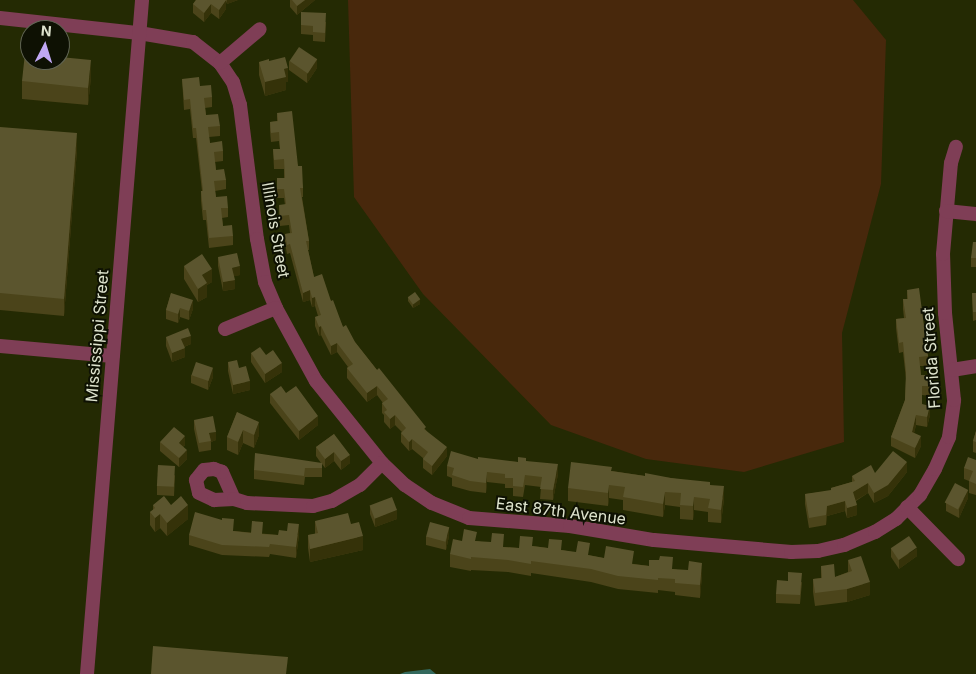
<!DOCTYPE html>
<html>
<head>
<meta charset="utf-8">
<style>
	body { margin:0 }
	#map { position:relative; width:976px; height:674px; overflow:hidden; background:#242a03; font-family:Inter,sans-serif }
	div>[style] { position:absolute }
	.green>* { inset:0; background:#48280c }
	.water>* { inset:0; background:#33695d }
	.minor>* { height:14px; margin:-7px; padding:0 7px; transform-origin:7px; border-radius:7px; background:#7f3e56 }
	.wall>* { inset:0; background:#4b441a }
	.shaded-wall>* { inset:0; background:#353209 }
	.building>* { inset:0; background:#5b552e; transform-origin:0 0 }
	span { translate:-50% -50%; white-space:nowrap; text-align:center; line-height:1.15; -webkit-text-stroke:4px #0e1103; paint-order:stroke }
	.street-label { font-size:16px; color:#dee3cd }
	.north { position:absolute; left:20px; top:20px; width:50px; height:50px; box-sizing:border-box; background:#0e1103; border:1px solid #616554; border-radius:50%; rotate:5deg; font-size:14px; font-weight:700; line-height:20px; text-align:center; color:#dee3cd }
	.north::after { content:''; display:block; margin:auto; width:18px; height:22px; background:#c0a8f4; clip-path:polygon(50% 0,100% 100%,50% 72%,0 100%) }
</style>
</head>
<body>
<div id="map">
	<div class="green">
		<i style="clip-path:polygon(348px 0,853px 0,886px 40px,881px 184px,842px 333px,844px 442px,744px 472px,646px 459px,551px 425px,423px 294px,354px 197px)"></i>
	</div>
	<div class="water">
		<i style="clip-path:polygon(430px 669px,436px 674px,400px 674px,405px 672px)"></i>
	</div>
	<div class="minor">
		<i style="left:0;top:18px;width:140px;rotate:6.2deg"></i>
		<i style="left:139px;top:33px;width:55px;rotate:9.5deg"></i>
		<i style="left:193px;top:42px;width:34px;rotate:38deg"></i>
		<i style="left:220px;top:63px;width:23px;rotate:56deg"></i>
		<i style="left:233px;top:82px;width:24px;rotate:73deg"></i>
		<i style="left:240px;top:105px;width:135px;rotate:82.8deg"></i>
		<i style="left:257px;top:239px;width:44px;rotate:79.5deg"></i>
		<i style="left:265px;top:282px;width:28px;rotate:67deg"></i>
		<i style="left:276px;top:308px;width:83px;rotate:61.3deg"></i>
		<i style="left:316px;top:381px;width:105px;rotate:51.2deg"></i>
		<i style="left:382px;top:463px;width:32px;rotate:44deg"></i>
		<i style="left:405px;top:485px;width:32px;rotate:34deg"></i>
		<i style="left:432px;top:503px;width:40px;rotate:22deg"></i>
		<i style="left:469px;top:518px;width:101px;rotate:4.5deg"></i>
		<i style="left:570px;top:526px;width:85px;rotate:9.5deg"></i>
		<i style="left:654px;top:540px;width:138px;rotate:5deg"></i>
		<i style="left:791px;top:552px;width:27px;rotate:-2deg"></i>
		<i style="left:818px;top:551px;width:27px;rotate:-13deg"></i>
		<i style="left:844px;top:545px;width:34px;rotate:-23deg"></i>
		<i style="left:875px;top:532px;width:25px;rotate:-32deg"></i>
		<i style="left:896px;top:519px;width:34px;rotate:-45deg"></i>
		<i style="left:920px;top:495px;width:30px;rotate:-60deg"></i>
		<i style="left:935px;top:469px;width:35px;rotate:-66deg"></i>
		<i style="left:949px;top:437px;width:37px;rotate:-82deg"></i>
		<i style="left:954px;top:400px;width:87px;rotate:-95.9deg"></i>
		<i style="left:945px;top:313px;width:59px;rotate:-91.9deg"></i>
		<i style="left:943px;top:254px;width:91px;rotate:-85deg"></i>
		<i style="left:951px;top:163px;width:17px;rotate:-73deg"></i>
		<i style="left:220px;top:63px;width:52px;rotate:-40.4deg"></i>
		<i style="left:946px;top:211px;width:30px;rotate:6deg"></i>
		<i style="left:225px;top:329px;width:55px;rotate:-22.4deg"></i>
		<i style="left:0;top:346px;width:113px;rotate:5.1deg"></i>
		<i style="left:952px;top:370px;width:24px;rotate:-9deg"></i>
		<i style="left:234px;top:499px;width:30px;rotate:-114deg"></i>
		<i style="left:222px;top:472px;width:9px;rotate:-159deg"></i>
		<i style="left:214px;top:469px;width:10px;rotate:174deg"></i>
		<i style="left:204px;top:470px;width:13px;rotate:129deg"></i>
		<i style="left:196px;top:480px;width:13px;rotate:77deg"></i>
		<i style="left:199px;top:493px;width:17px;rotate:25deg"></i>
		<i style="left:214px;top:500px;width:20px;rotate:-3deg"></i>
		<i style="left:234px;top:499px;width:14px;rotate:17deg"></i>
		<i style="left:247px;top:503px;width:66px;rotate:2.6deg"></i>
		<i style="left:313px;top:506px;width:20px;rotate:-15deg"></i>
		<i style="left:332px;top:501px;width:32px;rotate:-30deg"></i>
		<i style="left:360px;top:485px;width:31px;rotate:-45deg"></i>
		<i style="left:907px;top:507px;width:73px;rotate:45.6deg"></i>
		<i style="left:87px;top:674px;width:676px;rotate:-85.33deg"></i>
	</div>
	<div class="wall">
		<i style="clip-path:polygon(196px 0,238px 0,227px 4px,226px 1px,226px 9px,219px 19px,211px 13px,204px 22px,193px 13px,193px 4px)"></i>
		<i style="clip-path:polygon(290px 0,315px 0,297px 15px,290px 7px)"></i>
		<i style="clip-path:polygon(326px 22px,325px 42px,313px 41px,313px 35px,301px 34px,301px 25px)"></i>
		<i style="clip-path:polygon(269px 61px,288px 82px,286px 82px,286px 90px,265px 96px,259px 75px,259px 62px)"></i>
		<i style="clip-path:polygon(289px 61px,317px 68px,307px 83px,289px 70px)"></i>
		<i style="clip-path:polygon(91px 77px,88px 105px,22px 99px,22px 81px)"></i>
		<i style="clip-path:polygon(182px 79px,200px 86px,212px 97px,212px 107px,205px 108px,206px 115px,220px 126px,220px 136px,209px 137px,210px 143px,223px 151px,223px 161px,215px 162px,216px 170px,226px 180px,226px 189px,215px 191px,216px 197px,228px 208px,228px 217px,222px 218px,223px 226px,233px 236px,233px 245px,209px 248px,206px 220px,203px 220px,201px 201px,201px 191px,202px 191px,196px 138px,193px 138px,190px 109px,184px 110px)"></i>
		<i style="clip-path:polygon(277px 113px,298px 166px,303px 188px,303px 197px,302px 197px,309px 241px,309px 250px,308px 250px,314px 277px,331px 301px,343px 327px,377px 370px,447px 456px,432px 475px,423px 468px,423px 458px,412px 449px,409px 451px,401px 442px,401px 433px,402px 432px,395px 425px,390px 429px,384px 422px,384px 415px,382px 413px,382px 403px,383px 403px,377px 395px,367px 402px,347px 378px,347px 368px,348px 367px,337px 352px,331px 355px,321px 335px,319px 336px,315px 326px,315px 317px,318px 316px,315px 306px,312px 307px,310px 300px,303px 302px,290px 253px,287px 254px,285px 243px,285px 234px,290px 233px,289px 225px,280px 226px,279px 215px,279px 205px,285px 205px,284px 198px,277px 198px,277px 178px,284px 178px,284px 169px,274px 169px,273px 149px,280px 149px,279px 141px,271px 142px,270px 131px,270px 122px,277px 121px)"></i>
		<i style="clip-path:polygon(0 133px,77px 150px,64px 316px,0 310px)"></i>
		<i style="clip-path:polygon(976px 242px,976px 267px,971px 267px,971px 258px)"></i>
		<i style="clip-path:polygon(218px 257px,240px 275px,234px 276px,235px 289px,223px 291px,218px 266px)"></i>
		<i style="clip-path:polygon(184px 266px,212px 282px,207px 285px,207px 297px,198px 302px,184px 279px)"></i>
		<i style="clip-path:polygon(907px 290px,928px 356px,928px 366px,920px 366px,921px 375px,931px 385px,931px 396px,922px 395px,922px 404px,930px 415px,927px 427px,916px 425px,914px 433px,921px 446px,915px 458px,891px 446px,891px 437px,905px 400px,906px 379px,903px 352px,899px 353px,896px 328px,896px 319px,904px 318px,903px 309px,903px 299px,907px 299px)"></i>
		<i style="clip-path:polygon(171px 293px,193px 309px,189px 320px,180px 317px,178px 323px,166px 319px,166px 310px)"></i>
		<i style="clip-path:polygon(972px 293px,976px 293px,976px 320px,973px 321px)"></i>
		<i style="clip-path:polygon(408px 297px,420px 304px,413px 308px,408px 301px)"></i>
		<i style="clip-path:polygon(166px 337px,191px 344px,184px 347px,185px 357px,172px 362px,166px 346px)"></i>
		<i style="clip-path:polygon(251px 353px,266px 355px,282px 372px,265px 383px,251px 362px)"></i>
		<i style="clip-path:polygon(228px 362px,239px 368px,250px 390px,233px 394px,228px 371px)"></i>
		<i style="clip-path:polygon(191px 375px,213px 377px,208px 390px,191px 383px)"></i>
		<i style="clip-path:polygon(286px 393px,318px 425px,299px 440px,270px 403px,270px 394px)"></i>
		<i style="clip-path:polygon(237px 412px,259px 435px,254px 448px,243px 443px,238px 455px,227px 450px,227px 437px)"></i>
		<i style="clip-path:polygon(194px 420px,216px 440px,211px 442px,211px 450px,199px 452px,194px 429px)"></i>
		<i style="clip-path:polygon(976px 431px,976px 453px,973px 452px,973px 441px)"></i>
		<i style="clip-path:polygon(334px 434px,350px 463px,341px 470px,334px 461px,325px 468px,322px 464px,322px 477px,305px 477px,304px 485px,254px 479px,254px 470px,321px 463px,316px 456px,316px 447px)"></i>
		<i style="clip-path:polygon(160px 442px,185px 445px,183px 447px,187px 459px,179px 467px,160px 451px)"></i>
		<i style="clip-path:polygon(478px 459px,518px 462px,526px 461px,558px 474px,553px 500px,540px 499px,541px 487px,525px 485px,523px 497px,513px 496px,513px 488px,505px 488px,505px 484px,487px 482px,486px 493px,470px 491px,452px 486px,452px 478px,447px 476px,447px 466px)"></i>
		<i style="clip-path:polygon(976px 460px,976px 495px,969px 493px,969px 481px,964px 479px,964px 468px)"></i>
		<i style="clip-path:polygon(612px 471px,645px 476px,671px 478px,710px 485px,724px 499px,721px 523px,708px 522px,708px 512px,694px 510px,693px 520px,680px 519px,680px 507px,665px 505px,663px 517px,623px 510px,623px 500px,609px 498px,608px 506px,568px 501px,568px 488px)"></i>
		<i style="clip-path:polygon(907px 472px,888px 496px,874px 503px,868px 493px,856px 501px,857px 515px,847px 518px,845px 511px,827px 516px,826px 525px,809px 528px,805px 504px,805px 494px,831px 491px,831px 488px,852px 482px,852px 476px,875px 473px)"></i>
		<i style="clip-path:polygon(175px 475px,174px 496px,157px 495px,157px 486px)"></i>
		<i style="clip-path:polygon(968px 498px,959px 518px,946px 511px,946px 503px)"></i>
		<i style="clip-path:polygon(153px 505px,171px 505px,188px 519px,167px 536px,160px 528px,155px 532px,150px 525px,150px 512px,153px 510px)"></i>
		<i style="clip-path:polygon(370px 506px,397px 519px,375px 527px,370px 514px)"></i>
		<i style="clip-path:polygon(315px 521px,351px 524px,363px 550px,310px 562px,308px 548px,308px 535px,315px 534px)"></i>
		<i style="clip-path:polygon(234px 531px,278px 535px,299px 535px,296px 558px,270px 554px,269px 557px,222px 555px,189px 545px,189px 535px)"></i>
		<i style="clip-path:polygon(426px 536px,449px 536px,446px 550px,426px 545px)"></i>
		<i style="clip-path:polygon(462px 541px,477px 541px,504px 547px,519px 548px,533px 546px,562px 550px,634px 564px,673px 569px,702px 575px,700px 598px,675px 595px,675px 592px,658px 590px,658px 593px,618px 589px,591px 582px,531px 573px,531px 576px,508px 572px,471px 570px,471px 571px,450px 567px,450px 554px)"></i>
		<i style="clip-path:polygon(891px 548px,917px 556px,899px 569px,891px 557px)"></i>
		<i style="clip-path:polygon(848px 560px,870px 595px,847px 602px,815px 606px,813px 592px,813px 579px,821px 578px,821px 566px,835px 577px,848px 572px)"></i>
		<i style="clip-path:polygon(802px 582px,800px 604px,776px 603px,776px 594px)"></i>
	</div>
	<div class="shaded-wall">
		<i style="clip-path:polygon(226px 0,226px 9px,219px 19px,219px 10px)"></i>
		<i style="clip-path:polygon(227px 0,238px 0,227px 4px)"></i>
		<i style="clip-path:polygon(305px 0,315px 0,297px 15px,297px 6px)"></i>
		<i style="clip-path:polygon(211px 4px,211px 13px,204px 22px,204px 13px)"></i>
		<i style="clip-path:polygon(317px 59px,317px 68px,307px 83px,307px 74px)"></i>
		<i style="clip-path:polygon(91px 60px,91px 77px,88px 105px,88px 88px)"></i>
		<i style="clip-path:polygon(288px 68px,288px 82px,286px 82px,286px 90px,265px 96px,265px 82px,284px 69px)"></i>
		<i style="clip-path:polygon(77px 133px,77px 150px,64px 316px,64px 299px)"></i>
		<i style="clip-path:polygon(240px 266px,240px 275px,232px 277px,232px 268px)"></i>
		<i style="clip-path:polygon(212px 269px,212px 282px,207px 285px,207px 297px,198px 302px,198px 289px,202px 275px)"></i>
		<i style="clip-path:polygon(235px 280px,235px 289px,223px 291px,223px 282px)"></i>
		<i style="clip-path:polygon(310px 290px,310px 300px,303px 302px,303px 293px)"></i>
		<i style="clip-path:polygon(315px 297px,315px 306px,312px 307px,312px 298px)"></i>
		<i style="clip-path:polygon(420px 299px,420px 304px,413px 308px,413px 304px)"></i>
		<i style="clip-path:polygon(193px 300px,193px 309px,189px 320px,189px 311px)"></i>
		<i style="clip-path:polygon(180px 308px,180px 317px,178px 323px,178px 314px)"></i>
		<i style="clip-path:polygon(321px 326px,321px 335px,319px 336px,319px 327px)"></i>
		<i style="clip-path:polygon(191px 336px,191px 344px,181px 348px,181px 339px)"></i>
		<i style="clip-path:polygon(337px 343px,337px 352px,331px 355px,331px 346px)"></i>
		<i style="clip-path:polygon(185px 348px,185px 357px,172px 362px,172px 353px)"></i>
		<i style="clip-path:polygon(282px 363px,282px 372px,265px 383px,265px 374px)"></i>
		<i style="clip-path:polygon(213px 368px,213px 377px,208px 390px,208px 381px)"></i>
		<i style="clip-path:polygon(250px 381px,250px 390px,233px 394px,233px 385px)"></i>
		<i style="clip-path:polygon(377px 386px,377px 395px,367px 402px,367px 393px)"></i>
		<i style="clip-path:polygon(930px 406px,930px 415px,927px 427px,927px 417px)"></i>
		<i style="clip-path:polygon(395px 415px,395px 425px,390px 429px,390px 419px)"></i>
		<i style="clip-path:polygon(916px 415px,916px 425px,912px 442px,912px 432px)"></i>
		<i style="clip-path:polygon(318px 416px,318px 425px,299px 440px,299px 431px)"></i>
		<i style="clip-path:polygon(259px 422px,259px 435px,254px 448px,254px 435px)"></i>
		<i style="clip-path:polygon(243px 430px,243px 443px,238px 455px,238px 442px)"></i>
		<i style="clip-path:polygon(216px 432px,216px 440px,211px 442px,209px 433px)"></i>
		<i style="clip-path:polygon(185px 436px,185px 445px,179px 452px,179px 443px)"></i>
		<i style="clip-path:polygon(921px 436px,921px 446px,915px 458px,915px 448px)"></i>
		<i style="clip-path:polygon(412px 439px,412px 449px,409px 451px,409px 442px)"></i>
		<i style="clip-path:polygon(447px 447px,447px 456px,432px 475px,432px 466px)"></i>
		<i style="clip-path:polygon(187px 450px,187px 459px,179px 467px,179px 458px)"></i>
		<i style="clip-path:polygon(334px 452px,334px 461px,325px 468px,325px 459px)"></i>
		<i style="clip-path:polygon(350px 455px,350px 463px,341px 470px,341px 461px)"></i>
		<i style="clip-path:polygon(907px 462px,907px 472px,888px 496px,874px 503px,874px 493px)"></i>
		<i style="clip-path:polygon(558px 464px,558px 474px,553px 500px,553px 490px)"></i>
		<i style="clip-path:polygon(487px 472px,487px 482px,486px 493px,486px 483px)"></i>
		<i style="clip-path:polygon(868px 483px,868px 493px,853px 502px,853px 492px)"></i>
		<i style="clip-path:polygon(609px 485px,609px 498px,608px 506px,608px 493px)"></i>
		<i style="clip-path:polygon(724px 486px,724px 499px,721px 523px,721px 510px)"></i>
		<i style="clip-path:polygon(968px 490px,968px 498px,959px 518px,959px 509px)"></i>
		<i style="clip-path:polygon(665px 492px,665px 505px,663px 517px,663px 504px)"></i>
		<i style="clip-path:polygon(694px 497px,694px 510px,693px 520px,693px 506px)"></i>
		<i style="clip-path:polygon(845px 501px,845px 511px,827px 516px,826px 525px,827px 506px)"></i>
		<i style="clip-path:polygon(188px 505px,188px 519px,167px 536px,167px 523px)"></i>
		<i style="clip-path:polygon(857px 505px,857px 515px,847px 518px,847px 508px)"></i>
		<i style="clip-path:polygon(397px 510px,397px 519px,375px 527px,375px 518px)"></i>
		<i style="clip-path:polygon(160px 514px,160px 528px,155px 532px,155px 518px)"></i>
		<i style="clip-path:polygon(299px 524px,299px 535px,296px 558px,296px 547px)"></i>
		<i style="clip-path:polygon(449px 527px,449px 536px,446px 550px,446px 542px)"></i>
		<i style="clip-path:polygon(363px 536px,363px 550px,310px 562px,310px 549px)"></i>
		<i style="clip-path:polygon(917px 548px,917px 556px,899px 569px,899px 560px)"></i>
		<i style="clip-path:polygon(702px 563px,702px 575px,700px 598px,700px 585px)"></i>
		<i style="clip-path:polygon(870px 582px,870px 595px,847px 602px,847px 589px)"></i>
	</div>
	<div class="building">
		<i style="clip-path:polygon(196px 0,226px 0,219px 10px,211px 4px,204px 13px,193px 4px)"></i>
		<i style="clip-path:polygon(292px 0,305px 0,297px 6px)"></i>
		<i style="clip-path:polygon(301px 12px,326px 13px,325px 33px,313px 32px,313px 26px,301px 25px)"></i>
		<i style="left:299px;top:47px;width:22px;height:17px;rotate:34deg"></i>
		<i style="clip-path:polygon(25px 53px,30px 54px,30px 60px,60px 60px,60px 57px,91px 60px,88px 88px,22px 81px)"></i>
		<i style="clip-path:polygon(285px 57px,288px 68px,284px 69px,286px 77px,265px 82px,259px 62px,269px 59px,269px 61px)"></i>
		<i style="clip-path:polygon(199px 77px,200px 86px,211px 85px,212px 97px,204px 98px,206px 115px,218px 114px,220px 126px,208px 127px,210px 143px,222px 141px,223px 151px,214px 152px,216px 170px,224px 169px,226px 180px,214px 181px,216px 197px,227px 196px,228px 208px,221px 208px,223px 226px,232px 225px,233px 236px,209px 238px,206px 210px,203px 210px,201px 191px,203px 191px,196px 128px,193px 128px,190px 99px,184px 100px,182px 79px)"></i>
		<i style="clip-path:polygon(292px 111px,298px 166px,302px 166px,303px 188px,300px 188px,309px 241px,306px 241px,314px 277px,322px 274px,331px 301px,333px 300px,343px 327px,346px 325px,355px 342px,377px 370px,379px 368px,426px 427px,424px 429px,447px 447px,432px 466px,423px 459px,428px 452px,412px 439px,409px 442px,401px 433px,406px 428px,395px 415px,390px 419px,384px 412px,387px 410px,382px 403px,388px 399px,377px 386px,367px 393px,347px 368px,353px 364px,337px 343px,331px 346px,321px 326px,319px 327px,315px 317px,321px 315px,315px 297px,312px 298px,310px 290px,303px 293px,290px 244px,287px 245px,285px 234px,292px 233px,289px 215px,280px 216px,279px 205px,286px 204px,284px 189px,277px 189px,277px 178px,285px 178px,284px 159px,274px 160px,273px 149px,280px 149px,279px 132px,271px 133px,270px 122px,278px 121px,277px 113px)"></i>
		<i style="clip-path:polygon(0 127px,77px 133px,64px 299px,0 293px)"></i>
		<i style="clip-path:polygon(973px 242px,976px 242px,976px 258px,971px 258px)"></i>
		<i style="clip-path:polygon(237px 253px,240px 266px,232px 268px,235px 280px,223px 282px,218px 257px)"></i>
		<i style="clip-path:polygon(202px 254px,212px 269px,202px 275px,207px 283px,198px 289px,184px 266px)"></i>
		<i style="clip-path:polygon(919px 288px,928px 356px,919px 357px,921px 375px,931px 375px,931px 386px,922px 386px,922px 404px,930px 406px,927px 417px,916px 415px,912px 432px,921px 436px,915px 448px,891px 437px,905px 400px,906px 372px,903px 342px,899px 343px,896px 319px,906px 318px,903px 299px,908px 299px,907px 290px)"></i>
		<i style="left:415px;top:292px;width:9px;height:9px;rotate:54deg"></i>
		<i style="clip-path:polygon(171px 293px,193px 300px,189px 311px,180px 308px,178px 314px,166px 310px)"></i>
		<i style="clip-path:polygon(972px 293px,976px 293px,976px 312px,973px 312px)"></i>
		<i style="clip-path:polygon(188px 328px,191px 336px,181px 339px,185px 348px,172px 353px,166px 337px)"></i>
		<i style="clip-path:polygon(260px 347px,266px 355px,273px 350px,282px 363px,265px 374px,251px 353px)"></i>
		<i style="clip-path:polygon(237px 360px,239px 368px,246px 366px,250px 381px,233px 385px,228px 362px)"></i>
		<i style="left:196px;top:362px;width:18px;height:14px;rotate:19deg"></i>
		<i style="clip-path:polygon(281px 386px,286px 393px,296px 386px,318px 416px,299px 431px,270px 394px)"></i>
		<i style="clip-path:polygon(237px 412px,259px 422px,254px 435px,243px 430px,238px 442px,227px 437px)"></i>
		<i style="clip-path:polygon(213px 416px,216px 432px,209px 433px,211px 441px,199px 443px,194px 420px)"></i>
		<i style="clip-path:polygon(174px 427px,185px 436px,179px 443px,187px 450px,179px 458px,160px 442px)"></i>
		<i style="clip-path:polygon(976px 431px,976px 442px,973px 441px)"></i>
		<i style="clip-path:polygon(334px 434px,350px 455px,341px 461px,334px 452px,325px 459px,316px 447px)"></i>
		<i style="clip-path:polygon(451px 451px,478px 459px,478px 457px,518px 462px,518px 457px,526px 458px,526px 461px,558px 464px,553px 490px,540px 489px,542px 477px,525px 475px,523px 487px,513px 486px,513px 478px,505px 478px,505px 474px,487px 472px,486px 483px,470px 481px,452px 475px,454px 468px,447px 466px)"></i>
		<i style="clip-path:polygon(893px 451px,907px 462px,888px 485px,874px 493px,868px 483px,853px 492px,857px 505px,847px 508px,845px 501px,827px 506px,826px 515px,809px 518px,805px 494px,831px 490px,831px 488px,855px 481px,852px 476px,871px 465px,875px 473px)"></i>
		<i style="clip-path:polygon(255px 453px,322px 463px,322px 468px,305px 468px,304px 476px,254px 470px)"></i>
		<i style="clip-path:polygon(968px 457px,976px 460px,976px 484px,969px 481px,973px 471px,964px 468px)"></i>
		<i style="clip-path:polygon(571px 462px,612px 467px,611px 471px,645px 476px,645px 473px,671px 478px,710px 482px,710px 485px,724px 486px,721px 510px,708px 508px,710px 499px,694px 497px,693px 506px,680px 505px,681px 493px,665px 492px,663px 504px,623px 497px,625px 487px,609px 485px,608px 493px,568px 488px)"></i>
		<i style="left:158px;top:465px;width:17px;height:21px;rotate:3deg"></i>
		<i style="left:955px;top:483px;width:15px;height:22px;rotate:28deg"></i>
		<i style="clip-path:polygon(164px 496px,171px 505px,181px 496px,188px 505px,167px 523px,160px 514px,155px 518px,150px 512px,155px 508px,153px 505px)"></i>
		<i style="left:392px;top:497px;width:14px;height:24px;rotate:69deg"></i>
		<i style="clip-path:polygon(195px 512px,222px 520px,222px 518px,234px 519px,233px 531px,251px 533px,252px 521px,263px 522px,262px 534px,278px 535px,279px 530px,287px 531px,288px 523px,299px 524px,296px 547px,270px 544px,269px 547px,222px 545px,189px 535px)"></i>
		<i style="clip-path:polygon(348px 513px,351px 524px,359px 522px,363px 536px,310px 549px,308px 535px,318px 533px,315px 521px)"></i>
		<i style="left:430px;top:522px;width:20px;height:15px;rotate:15deg"></i>
		<i style="clip-path:polygon(464px 529px,477px 532px,475px 541px,491px 542px,492px 533px,504px 534px,503px 547px,519px 548px,520px 536px,533px 537px,532px 546px,548px 548px,549px 539px,562px 540px,561px 550px,576px 552px,578px 541px,590px 543px,588px 555px,604px 558px,606px 546px,634px 551px,632px 564px,649px 566px,649px 560px,659px 560px,660px 556px,673px 557px,672px 569px,688px 570px,689px 561px,702px 563px,700px 585px,675px 583px,675px 579px,658px 578px,658px 580px,618px 576px,591px 569px,531px 561px,531px 564px,508px 560px,471px 557px,471px 559px,450px 554px,453px 539px,462px 541px)"></i>
		<i style="left:909px;top:536px;width:14px;height:22px;rotate:56deg"></i>
		<i style="clip-path:polygon(861px 556px,870px 582px,847px 589px,815px 593px,813px 579px,822px 578px,821px 566px,834px 564px,835px 577px,852px 571px,848px 560px)"></i>
		<i style="clip-path:polygon(788px 572px,802px 573px,800px 595px,776px 594px,777px 580px,788px 581px)"></i>
		<i style="clip-path:polygon(153px 646px,288px 657px,286px 674px,151px 674px)"></i>
	</div>
	<div class="street-label">
		<span style="left:276px;top:230px;rotate:80deg">Illinois Street</span>
		<span style="left:97px;top:336px;rotate:-85deg">Mississippi Street</span>
		<span style="left:931px;top:358px;rotate:-94deg">Florida Street</span>
		<span style="left:561px;top:511px;rotate:7deg">East 87th Avenue</span>
	</div>
	<div class="north">N</div>
</div>
</body>
</html>
